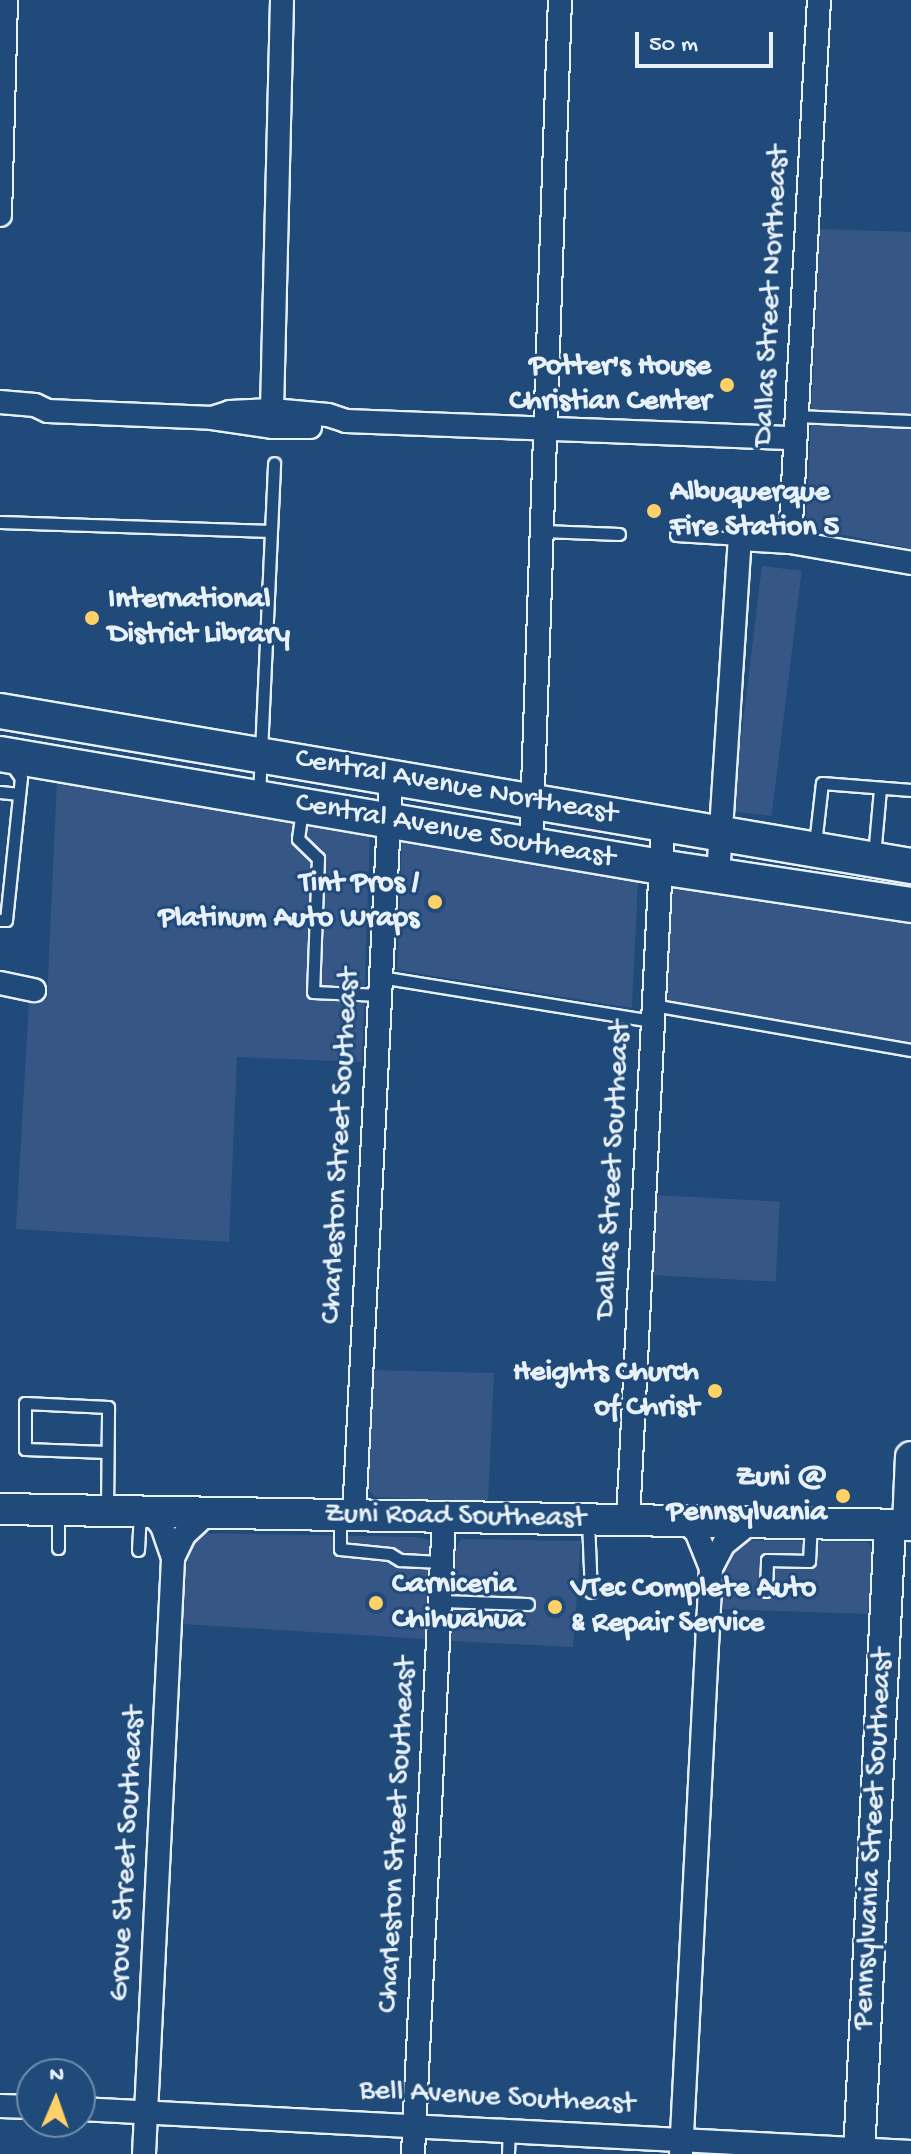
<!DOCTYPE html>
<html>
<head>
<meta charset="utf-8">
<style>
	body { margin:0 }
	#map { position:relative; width:911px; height:2154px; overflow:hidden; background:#1f4a7a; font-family:"Gochi Hand",sans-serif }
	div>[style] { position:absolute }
	.built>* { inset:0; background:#365786; transform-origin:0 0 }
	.roads { filter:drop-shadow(2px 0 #e8f1f8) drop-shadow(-2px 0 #e8f1f8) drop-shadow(0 2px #e8f1f8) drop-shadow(0 -2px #e8f1f8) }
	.lane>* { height:11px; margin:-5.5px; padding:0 5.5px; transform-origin:5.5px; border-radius:5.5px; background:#1f4a7a }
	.street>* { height:22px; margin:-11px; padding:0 11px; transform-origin:11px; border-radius:11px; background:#1f4a7a }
	.secondary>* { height:30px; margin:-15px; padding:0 15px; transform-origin:15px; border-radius:15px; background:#1f4a7a }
	.primary>* { height:34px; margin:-17px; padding:0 17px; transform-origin:17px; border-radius:17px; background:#1f4a7a }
	.dots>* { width:22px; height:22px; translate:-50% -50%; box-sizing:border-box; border:4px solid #1f4a7a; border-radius:50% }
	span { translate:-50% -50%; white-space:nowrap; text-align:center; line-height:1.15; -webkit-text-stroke:6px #1f4a7a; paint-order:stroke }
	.street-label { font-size:30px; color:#e8f1f8 }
	.poi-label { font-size:30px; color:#e8f1f8; font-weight:700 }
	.right { translate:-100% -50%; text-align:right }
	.left { translate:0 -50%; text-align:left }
	.north { position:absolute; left:16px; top:2058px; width:80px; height:80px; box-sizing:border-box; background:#1f4a7a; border:2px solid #6f8dac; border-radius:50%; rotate:2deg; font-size:22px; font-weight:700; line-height:32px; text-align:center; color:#e8f1f8 }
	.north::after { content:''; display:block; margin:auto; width:28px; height:36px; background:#ffd166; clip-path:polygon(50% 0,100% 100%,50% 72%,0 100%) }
	.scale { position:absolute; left:635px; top:32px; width:138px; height:36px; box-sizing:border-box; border:4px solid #e8f1f8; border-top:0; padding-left:10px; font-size:24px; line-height:28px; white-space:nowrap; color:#e8f1f8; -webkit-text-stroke:6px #1f4a7a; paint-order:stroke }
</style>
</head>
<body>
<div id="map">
	<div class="built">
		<i style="clip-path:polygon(820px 229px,911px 232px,911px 549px,806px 527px)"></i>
		<i style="left:762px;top:566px;width:40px;height:247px;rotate:7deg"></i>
		<i style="clip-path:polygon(57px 778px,370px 833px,362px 1062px,237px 1057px,229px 1242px,16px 1229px,29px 1000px,47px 1000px)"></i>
		<i style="clip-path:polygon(406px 838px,638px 879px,632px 1008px,397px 970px,402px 843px)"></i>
		<i style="clip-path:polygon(674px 884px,911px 924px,911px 1043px,672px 1003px,668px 999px,670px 894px)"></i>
		<i style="left:653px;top:1195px;width:127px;height:80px;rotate:3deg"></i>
		<i style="clip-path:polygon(371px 1370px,494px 1373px,488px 1502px,375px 1497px,368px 1489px)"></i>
		<i style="clip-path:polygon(197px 1533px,417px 1537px,429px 1540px,426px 1639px,183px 1624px,187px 1551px)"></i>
		<i style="clip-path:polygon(461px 1539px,581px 1541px,573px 1647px,451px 1641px,456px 1549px)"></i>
		<i style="clip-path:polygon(737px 1540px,868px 1542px,872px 1551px,868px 1614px,720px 1609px,724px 1555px)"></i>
	</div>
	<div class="roads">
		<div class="lane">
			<i style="left:796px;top:416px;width:115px;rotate:2.5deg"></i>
			<i style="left:0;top:522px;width:271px;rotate:1.9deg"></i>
			<i style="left:543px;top:531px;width:76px;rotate:2.3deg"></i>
			<i style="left:676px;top:535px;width:64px;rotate:3.6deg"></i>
			<i style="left:0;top:792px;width:19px;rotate:6deg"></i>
			<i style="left:259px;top:796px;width:333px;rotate:-87.4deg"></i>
			<i style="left:302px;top:810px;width:29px;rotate:98deg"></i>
			<i style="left:298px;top:839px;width:28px;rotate:44deg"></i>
			<i style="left:318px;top:858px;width:134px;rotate:92.1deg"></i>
			<i style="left:313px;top:992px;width:67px;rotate:2.6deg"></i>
			<i style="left:815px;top:844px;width:61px;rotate:-83.5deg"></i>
			<i style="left:822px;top:783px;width:89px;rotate:4.5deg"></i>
			<i style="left:874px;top:856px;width:67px;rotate:-84.9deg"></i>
			<i style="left:0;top:920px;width:6px"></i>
			<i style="left:6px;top:920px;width:143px;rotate:-84deg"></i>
			<i style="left:21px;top:778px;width:19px;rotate:-126deg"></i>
			<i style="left:380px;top:977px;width:277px;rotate:9.2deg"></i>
			<i style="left:653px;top:1005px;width:262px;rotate:9.9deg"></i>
			<i style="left:107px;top:1511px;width:104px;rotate:-89.4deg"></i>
			<i style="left:108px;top:1407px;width:83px;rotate:-177.2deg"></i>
			<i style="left:25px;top:1403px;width:46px;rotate:90deg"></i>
			<i style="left:25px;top:1449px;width:82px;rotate:2.1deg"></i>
			<i style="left:340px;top:1517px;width:32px;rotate:90deg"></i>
			<i style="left:340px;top:1549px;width:50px;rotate:5.7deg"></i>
			<i style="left:390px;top:1554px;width:12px;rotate:31deg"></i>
			<i style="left:400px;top:1560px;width:41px;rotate:2.8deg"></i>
			<i style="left:588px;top:1521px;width:71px;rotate:87.6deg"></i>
			<i style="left:58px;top:1548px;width:37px;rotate:-90deg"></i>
			<i style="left:138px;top:1550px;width:35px;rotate:-87deg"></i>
			<i style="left:766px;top:1591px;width:31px;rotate:-88deg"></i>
			<i style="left:767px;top:1560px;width:42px;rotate:1.4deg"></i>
			<i style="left:809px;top:1561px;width:37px;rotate:-87deg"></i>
			<i style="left:440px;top:1601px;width:88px;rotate:2deg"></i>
			<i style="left:508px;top:2154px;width:23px;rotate:-88deg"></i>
		</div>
		<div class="street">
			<i style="left:0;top:215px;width:215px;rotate:-88.4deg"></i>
			<i style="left:0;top:402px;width:35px;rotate:5deg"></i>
			<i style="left:35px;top:405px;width:14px;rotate:25deg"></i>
			<i style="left:48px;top:411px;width:164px;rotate:2.4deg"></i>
			<i style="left:212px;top:418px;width:62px;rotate:8.4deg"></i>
			<i style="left:273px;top:427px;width:37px"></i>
			<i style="left:272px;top:410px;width:410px;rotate:-88.6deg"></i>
			<i style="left:212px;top:418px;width:19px;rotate:-18deg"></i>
			<i style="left:230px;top:412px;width:42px;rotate:-2.7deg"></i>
			<i style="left:272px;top:410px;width:56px;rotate:5.1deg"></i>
			<i style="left:328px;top:415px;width:19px;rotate:18deg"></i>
			<i style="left:346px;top:421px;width:449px;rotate:2.2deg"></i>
			<i style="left:790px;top:542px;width:543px;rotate:-86.94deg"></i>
			<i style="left:531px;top:846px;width:846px;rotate:-88.04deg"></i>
			<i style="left:718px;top:876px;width:338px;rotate:-86.3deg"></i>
			<i style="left:740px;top:539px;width:50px;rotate:3.4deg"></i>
			<i style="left:790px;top:542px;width:123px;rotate:9.8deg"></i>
			<i style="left:0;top:983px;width:35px;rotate:12deg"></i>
			<i style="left:150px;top:1512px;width:18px;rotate:49deg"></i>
			<i style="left:162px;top:1526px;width:34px;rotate:71deg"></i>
			<i style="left:354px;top:1517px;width:740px;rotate:-87.13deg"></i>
			<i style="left:628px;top:1520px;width:698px;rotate:-87.13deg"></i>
			<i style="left:683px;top:1521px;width:16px;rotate:38deg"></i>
			<i style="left:696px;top:1531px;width:40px;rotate:68deg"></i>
			<i style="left:0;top:2106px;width:32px;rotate:2deg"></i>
			<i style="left:80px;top:2109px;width:832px;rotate:2.96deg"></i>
			<i style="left:144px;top:2154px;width:597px;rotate:-87.21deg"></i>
			<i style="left:173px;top:1558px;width:25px;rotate:-64deg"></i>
			<i style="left:184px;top:1535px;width:33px;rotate:-43deg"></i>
			<i style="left:413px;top:2154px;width:636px;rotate:-87.21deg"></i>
			<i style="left:681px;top:2154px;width:587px;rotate:-87.07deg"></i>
			<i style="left:711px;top:1568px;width:27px;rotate:-62deg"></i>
			<i style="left:724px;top:1544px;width:35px;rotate:-39deg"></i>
		</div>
		<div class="secondary">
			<i style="left:0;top:1509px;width:911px;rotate:1.01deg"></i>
			<i style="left:908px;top:1525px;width:68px;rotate:-87.5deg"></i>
			<i style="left:859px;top:2154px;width:630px;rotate:-87.18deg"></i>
		</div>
		<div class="primary">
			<i style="left:0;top:711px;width:924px;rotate:9.66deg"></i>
			<i style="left:0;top:754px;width:670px;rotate:9.72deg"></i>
			<i style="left:660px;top:867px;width:254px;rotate:8.6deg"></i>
		</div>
	</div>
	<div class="dots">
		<i style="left:727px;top:385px;background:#ffd166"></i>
		<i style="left:654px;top:511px;background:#ffd166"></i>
		<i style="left:92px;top:618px;background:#ffd166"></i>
		<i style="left:435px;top:902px;background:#ffd166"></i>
		<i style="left:715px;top:1391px;background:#ffd166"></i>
		<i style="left:843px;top:1496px;background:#ffd166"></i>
		<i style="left:376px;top:1603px;background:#ffd166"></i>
		<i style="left:555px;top:1607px;background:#ffd166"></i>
	</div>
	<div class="street-label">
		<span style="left:773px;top:296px;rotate:-87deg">Dallas Street Northeast</span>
		<span style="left:456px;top:788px;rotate:10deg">Central Avenue Northeast</span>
		<span style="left:455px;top:832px;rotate:10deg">Central Avenue Southeast</span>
		<span style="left:342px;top:1146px;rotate:-87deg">Charleston Street Southeast</span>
		<span style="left:615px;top:1170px;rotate:-87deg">Dallas Street Southeast</span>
		<span style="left:455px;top:1518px;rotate:1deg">Zuni Road Southeast</span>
		<span style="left:399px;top:1835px;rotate:-87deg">Charleston Street Southeast</span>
		<span style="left:875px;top:1839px;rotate:-87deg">Pennsylvania Street Southeast</span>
		<span style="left:129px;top:1854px;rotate:-87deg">Grove Street Southeast</span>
		<span style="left:497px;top:2099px;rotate:3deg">Bell Avenue Southeast</span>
	</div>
	<div class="poi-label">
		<span class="right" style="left:711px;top:385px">Potter's House<br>Christian Center</span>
		<span class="left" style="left:670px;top:511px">Albuquerque<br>Fire Station 5</span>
		<span class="left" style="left:108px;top:618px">International<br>District Library</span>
		<span class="right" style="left:419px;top:902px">Tint Pros /<br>Platinum Auto Wraps</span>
		<span class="right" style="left:699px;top:1391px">Heights Church<br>of Christ</span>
		<span class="right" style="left:827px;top:1496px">Zuni @<br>Pennsylvania</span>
		<span class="left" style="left:392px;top:1603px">Carniceria<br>Chihuahua</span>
		<span class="left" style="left:571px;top:1607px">VTec Complete Auto<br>&amp; Repair Service</span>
	</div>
	<div class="north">N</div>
	<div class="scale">50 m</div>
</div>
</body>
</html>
